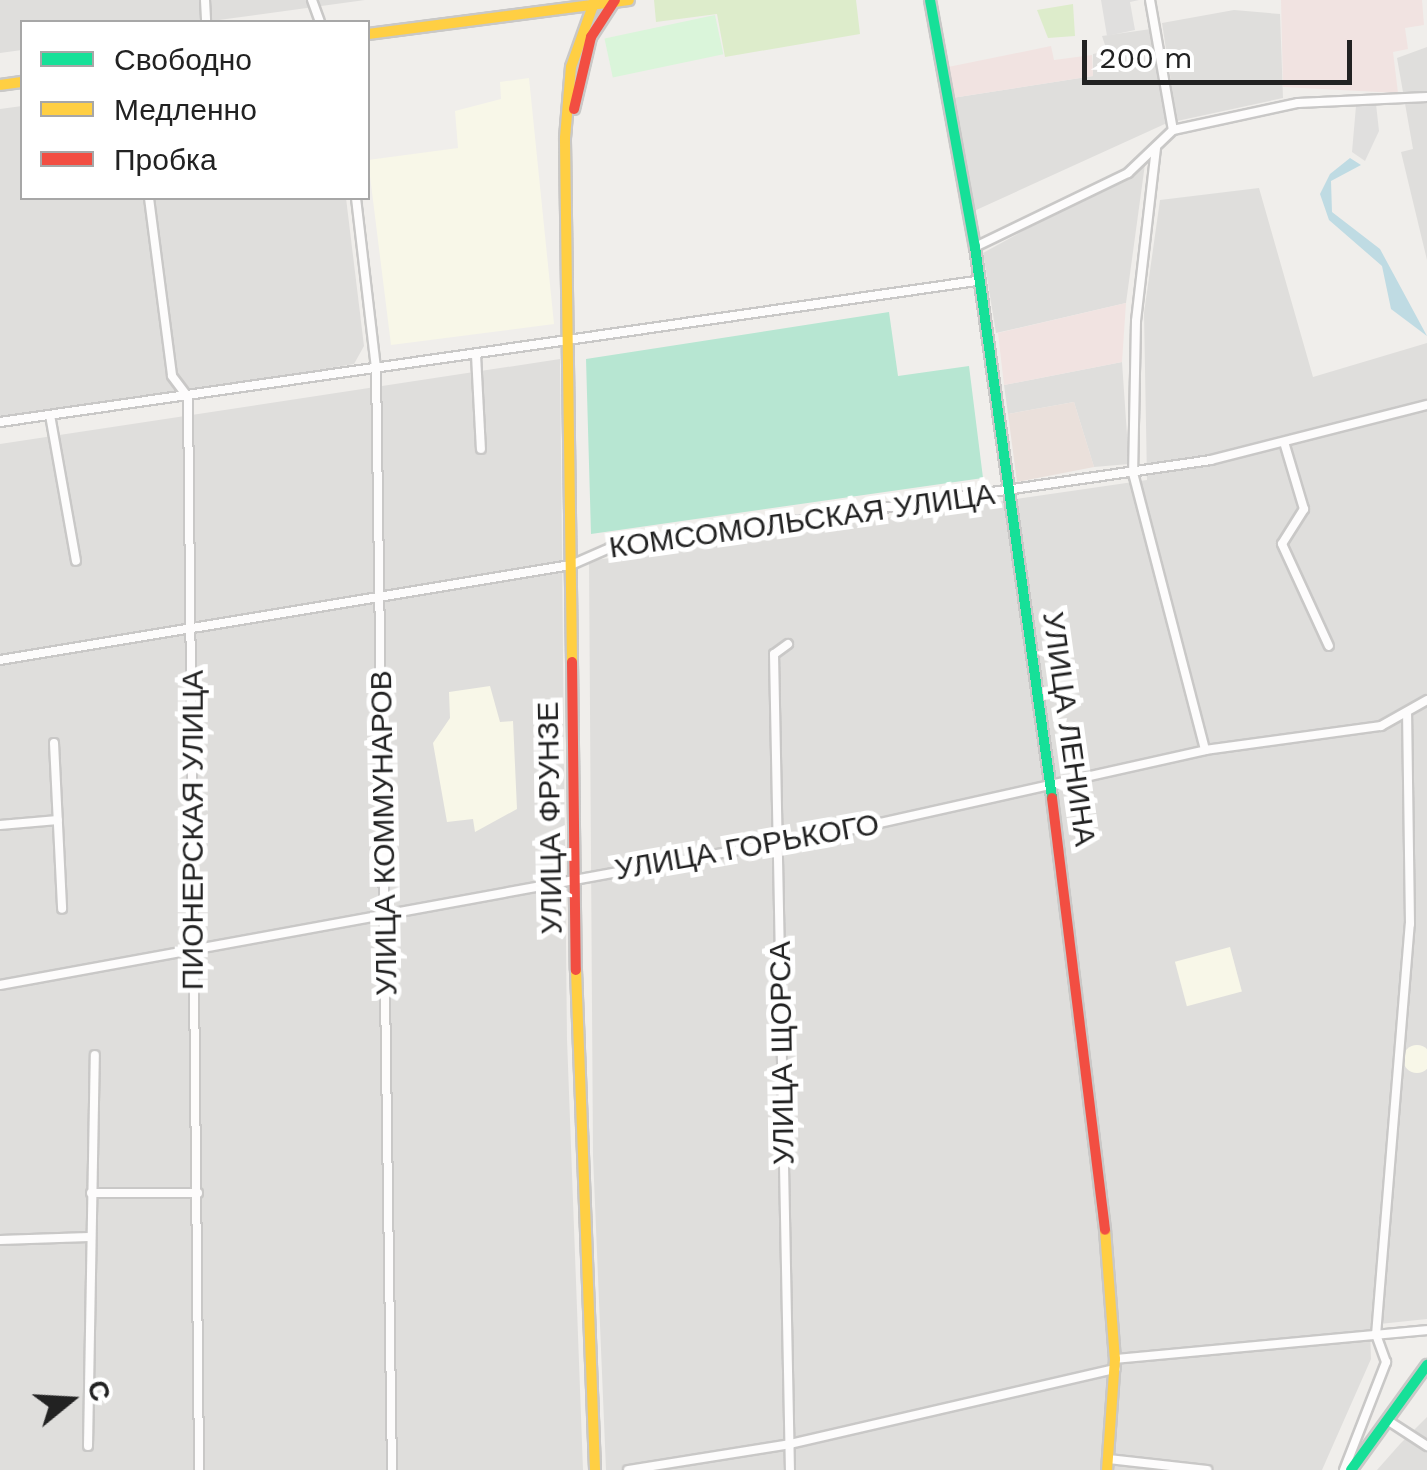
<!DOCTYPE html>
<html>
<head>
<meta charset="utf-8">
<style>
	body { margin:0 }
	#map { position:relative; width:1427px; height:1470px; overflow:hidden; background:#f0eeeb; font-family:"Work Sans",sans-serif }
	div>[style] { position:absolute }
	.residential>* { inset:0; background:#dfdedc }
	.commercial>* { inset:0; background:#f1e3e1 }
	.education>* { inset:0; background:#f8f7e8; transform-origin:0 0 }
	.round { border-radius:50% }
	.military>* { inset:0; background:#eae0db }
	.grass>* { inset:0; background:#ddeccb }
	.park>* { inset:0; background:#daf5da; transform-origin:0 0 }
	.pitch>* { inset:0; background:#b7e6d2 }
	.parking>* { inset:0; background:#e0dfde }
	.water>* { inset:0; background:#bfdbe3 }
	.roads { filter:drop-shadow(2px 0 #c9c8c7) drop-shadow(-2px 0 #c9c8c7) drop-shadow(0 2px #c9c8c7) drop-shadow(0 -2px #c9c8c7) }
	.street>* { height:8px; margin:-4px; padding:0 4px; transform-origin:4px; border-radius:4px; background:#fdfcfc }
	.fast>* { height:10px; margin:-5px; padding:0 5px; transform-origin:5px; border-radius:5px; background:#16e098 }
	.slow>* { height:10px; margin:-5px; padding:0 5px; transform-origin:5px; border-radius:5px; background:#ffcf43 }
	.jam>* { height:10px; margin:-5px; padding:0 5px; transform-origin:5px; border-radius:5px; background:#f24e42 }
	span { translate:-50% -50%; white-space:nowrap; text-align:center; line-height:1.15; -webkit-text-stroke:10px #fff; paint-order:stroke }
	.street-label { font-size:30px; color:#222 }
	.legend { position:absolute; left:20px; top:20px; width:350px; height:180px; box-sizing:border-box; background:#fff; border:2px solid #a7a7a7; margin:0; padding:12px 18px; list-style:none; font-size:30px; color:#222 }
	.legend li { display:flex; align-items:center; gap:20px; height:50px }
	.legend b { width:50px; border:2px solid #a7a7a7 }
	.north { position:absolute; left:20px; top:1350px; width:100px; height:100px; -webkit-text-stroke:8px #fff; paint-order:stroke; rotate:72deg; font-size:28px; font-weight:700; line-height:40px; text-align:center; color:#222 }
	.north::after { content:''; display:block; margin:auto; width:35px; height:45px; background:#222; clip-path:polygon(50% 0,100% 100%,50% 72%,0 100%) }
	.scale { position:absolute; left:1082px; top:40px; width:270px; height:45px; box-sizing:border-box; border:5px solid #222; border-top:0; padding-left:12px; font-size:30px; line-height:35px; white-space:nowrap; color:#222; -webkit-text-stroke:8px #fff; paint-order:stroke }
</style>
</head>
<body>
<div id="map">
	<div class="residential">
		<i style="clip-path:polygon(0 0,365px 0,204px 22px,22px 22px,22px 50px,0 53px)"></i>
		<i style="clip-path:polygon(1234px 10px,1280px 14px,1283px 98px,1177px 121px,1162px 23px)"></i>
		<i style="clip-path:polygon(1151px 29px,1167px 123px,974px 211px,952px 98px,1093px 76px,1093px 54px,1107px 51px,1102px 36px)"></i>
		<i style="clip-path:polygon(1427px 47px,1427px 260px,1401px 152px,1413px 149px,1397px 58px)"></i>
		<i style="clip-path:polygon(22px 106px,22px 198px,146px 198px,176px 389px,168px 396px,0 419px,0 109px)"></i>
		<i style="clip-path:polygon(1145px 164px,1126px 303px,996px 333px,983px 253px)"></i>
		<i style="clip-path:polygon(1259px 188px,1313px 377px,1427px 343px,1427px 1319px,1370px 1325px,1371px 1359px,1322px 1470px,606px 1470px,593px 1156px,589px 561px,1147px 480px,1144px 313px,1160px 200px)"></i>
		<i style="clip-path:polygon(155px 198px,346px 198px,364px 346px,354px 364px,193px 391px,178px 377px)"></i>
		<i style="clip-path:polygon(560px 359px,567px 1039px,583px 1470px,0 1470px,0 444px)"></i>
		<i style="clip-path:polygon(1122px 362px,1129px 464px,1094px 467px,1074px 402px,1008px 414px,1004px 385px)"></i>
		<i style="clip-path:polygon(1427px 1417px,1427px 1470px,1377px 1470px,1400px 1444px)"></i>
	</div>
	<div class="commercial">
		<i style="clip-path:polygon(1281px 0,1422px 0,1424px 25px,1405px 28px,1408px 49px,1393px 52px,1398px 93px,1283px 87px)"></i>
		<i style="clip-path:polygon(1051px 46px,1054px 60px,1092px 55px,1093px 76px,952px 98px,948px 67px)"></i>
		<i style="clip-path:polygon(1126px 303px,1122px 362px,1004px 385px,998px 333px)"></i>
	</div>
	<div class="education">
		<i style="clip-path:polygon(529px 78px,554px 324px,391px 345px,368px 160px,458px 148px,455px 111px,501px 99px,500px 82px)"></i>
		<i style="clip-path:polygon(490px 686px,500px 722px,513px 721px,517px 809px,475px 832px,473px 819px,447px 822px,433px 743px,450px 718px,449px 692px)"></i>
		<i style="left:1230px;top:947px;width:46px;height:57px;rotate:75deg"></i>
		<i class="round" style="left:1403px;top:1045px;width:28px;height:28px"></i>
	</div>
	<div class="military">
		<i style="clip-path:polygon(1074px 402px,1094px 467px,1017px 482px,1008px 414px)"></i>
	</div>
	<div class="grass">
		<i style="clip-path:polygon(654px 0,856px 0,860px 34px,725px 57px,717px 14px,656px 22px)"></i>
		<i style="clip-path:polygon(1073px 4px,1075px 36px,1048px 38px,1037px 10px)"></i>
	</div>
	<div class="park">
		<i style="left:715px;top:15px;width:40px;height:113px;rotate:78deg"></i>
	</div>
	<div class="pitch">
		<i style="clip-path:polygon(889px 312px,898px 376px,969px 366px,983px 478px,591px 534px,586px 359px)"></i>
	</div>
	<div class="parking">
		<i style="clip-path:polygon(1101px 0,1139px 0,1130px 2px,1135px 30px,1107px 36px)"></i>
		<i style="clip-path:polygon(1376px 104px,1379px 131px,1365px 161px,1352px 152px,1356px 106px)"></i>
	</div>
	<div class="water">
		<i style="clip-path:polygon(1350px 158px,1361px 165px,1331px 181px,1332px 212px,1380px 249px,1427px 336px,1391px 309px,1382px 266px,1329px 220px,1320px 194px,1330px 174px)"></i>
	</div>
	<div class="roads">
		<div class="street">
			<i style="left:205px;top:0;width:22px;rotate:87deg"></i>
			<i style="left:312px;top:0;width:23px;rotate:70deg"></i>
			<i style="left:1150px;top:0;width:132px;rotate:80deg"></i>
			<i style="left:1156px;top:148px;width:174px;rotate:96.6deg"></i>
			<i style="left:1136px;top:321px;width:152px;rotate:91.1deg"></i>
			<i style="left:1133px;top:473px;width:286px;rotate:75.4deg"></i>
			<i style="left:149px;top:198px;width:179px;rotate:82.6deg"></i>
			<i style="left:172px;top:376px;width:26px;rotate:53deg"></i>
			<i style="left:188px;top:397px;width:1073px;rotate:89.41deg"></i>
			<i style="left:356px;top:198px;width:171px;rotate:83.3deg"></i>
			<i style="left:376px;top:368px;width:1102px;rotate:89.17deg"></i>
			<i style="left:975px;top:247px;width:170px;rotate:-25.8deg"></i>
			<i style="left:1128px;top:173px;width:62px;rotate:-43.7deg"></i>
			<i style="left:1173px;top:130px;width:128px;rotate:-12.2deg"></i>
			<i style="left:1298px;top:103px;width:129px;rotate:-2.7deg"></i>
			<i style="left:476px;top:355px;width:94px;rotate:87deg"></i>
			<i style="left:50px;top:415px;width:148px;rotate:79.9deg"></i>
			<i style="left:0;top:422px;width:986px;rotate:-8.22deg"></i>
			<i style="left:1284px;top:442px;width:70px;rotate:73.4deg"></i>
			<i style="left:1304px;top:509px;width:41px;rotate:122.2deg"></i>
			<i style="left:1282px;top:544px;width:112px;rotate:65.3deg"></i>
			<i style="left:788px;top:644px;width:17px;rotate:144deg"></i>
			<i style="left:774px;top:654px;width:816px;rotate:88.88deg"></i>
			<i style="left:0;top:660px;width:579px;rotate:-9.45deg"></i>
			<i style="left:571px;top:565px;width:43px;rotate:-23.6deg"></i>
			<i style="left:610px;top:548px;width:607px;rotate:-8.33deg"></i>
			<i style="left:1211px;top:460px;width:223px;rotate:-14.3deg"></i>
			<i style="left:54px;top:743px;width:166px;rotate:87.2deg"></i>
			<i style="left:0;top:825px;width:58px;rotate:-4.9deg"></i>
			<i style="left:0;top:985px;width:867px;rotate:-10.36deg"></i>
			<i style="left:853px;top:829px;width:361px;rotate:-12.6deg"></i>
			<i style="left:1205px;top:750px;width:178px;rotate:-7.8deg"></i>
			<i style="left:1381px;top:726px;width:53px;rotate:-29.5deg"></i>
			<i style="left:91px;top:1193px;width:107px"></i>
			<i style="left:0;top:1240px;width:89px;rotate:-1.9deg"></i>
			<i style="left:1115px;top:1359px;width:313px;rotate:-5.3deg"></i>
			<i style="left:1387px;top:1420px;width:48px;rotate:33deg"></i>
			<i style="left:88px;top:1446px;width:391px;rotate:-89deg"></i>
			<i style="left:1108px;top:1459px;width:100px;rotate:6.3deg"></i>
			<i style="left:628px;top:1470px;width:164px;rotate:-9.1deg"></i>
			<i style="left:790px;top:1444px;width:334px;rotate:-13deg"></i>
			<i style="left:1344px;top:1470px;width:116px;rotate:-68.7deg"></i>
			<i style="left:1386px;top:1362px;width:29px;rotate:-110deg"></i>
			<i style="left:1376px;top:1335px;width:412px;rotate:-85.3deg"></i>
			<i style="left:1410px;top:924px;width:210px;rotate:-90.8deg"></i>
		</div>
		<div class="fast">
			<i style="left:930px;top:0;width:251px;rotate:79.7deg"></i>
			<i style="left:975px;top:247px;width:556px;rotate:82.04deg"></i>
			<i style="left:1351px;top:1470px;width:130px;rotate:-54.1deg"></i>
		</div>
		<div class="slow">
			<i style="left:368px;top:34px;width:263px;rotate:-7.4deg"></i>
			<i style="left:0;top:85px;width:22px;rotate:-8deg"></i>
			<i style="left:572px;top:662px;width:524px;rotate:-90.77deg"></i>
			<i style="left:565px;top:138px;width:71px;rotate:-85.2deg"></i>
			<i style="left:571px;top:67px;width:71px;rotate:-70.3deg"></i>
			<i style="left:576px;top:970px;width:500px;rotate:87.82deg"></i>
			<i style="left:1105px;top:1230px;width:129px;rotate:85.6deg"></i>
			<i style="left:1115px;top:1359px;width:111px;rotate:94.1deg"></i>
		</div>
		<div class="jam">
			<i style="left:574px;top:109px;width:74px;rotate:-76.7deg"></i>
			<i style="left:591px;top:37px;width:44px;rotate:-57deg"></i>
			<i style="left:572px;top:662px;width:308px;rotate:89.3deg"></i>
			<i style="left:1052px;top:798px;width:435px;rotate:83deg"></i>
		</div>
	</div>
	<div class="street-label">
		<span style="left:802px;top:521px;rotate:-8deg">КОМСОМОЛЬСКАЯ УЛИЦА</span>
		<span style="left:1069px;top:729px;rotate:82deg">УЛИЦА ЛЕНИНА</span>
		<span style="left:550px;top:818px;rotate:-91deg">УЛИЦА ФРУНЗЕ</span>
		<span style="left:193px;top:830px;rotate:-90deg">ПИОНЕРСКАЯ УЛИЦА</span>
		<span style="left:384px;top:833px;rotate:-91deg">УЛИЦА КОММУНАРОВ</span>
		<span style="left:747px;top:847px;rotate:-10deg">УЛИЦА ГОРЬКОГО</span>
		<span style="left:782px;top:1053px;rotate:-91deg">УЛИЦА ЩОРСА</span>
	</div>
	<ul class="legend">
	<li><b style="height:12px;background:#16e098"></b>Свободно</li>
	<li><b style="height:12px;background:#ffcf43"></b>Медленно</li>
	<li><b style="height:12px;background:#f24e42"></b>Пробка</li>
	</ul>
	<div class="north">С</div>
	<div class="scale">200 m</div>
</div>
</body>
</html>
